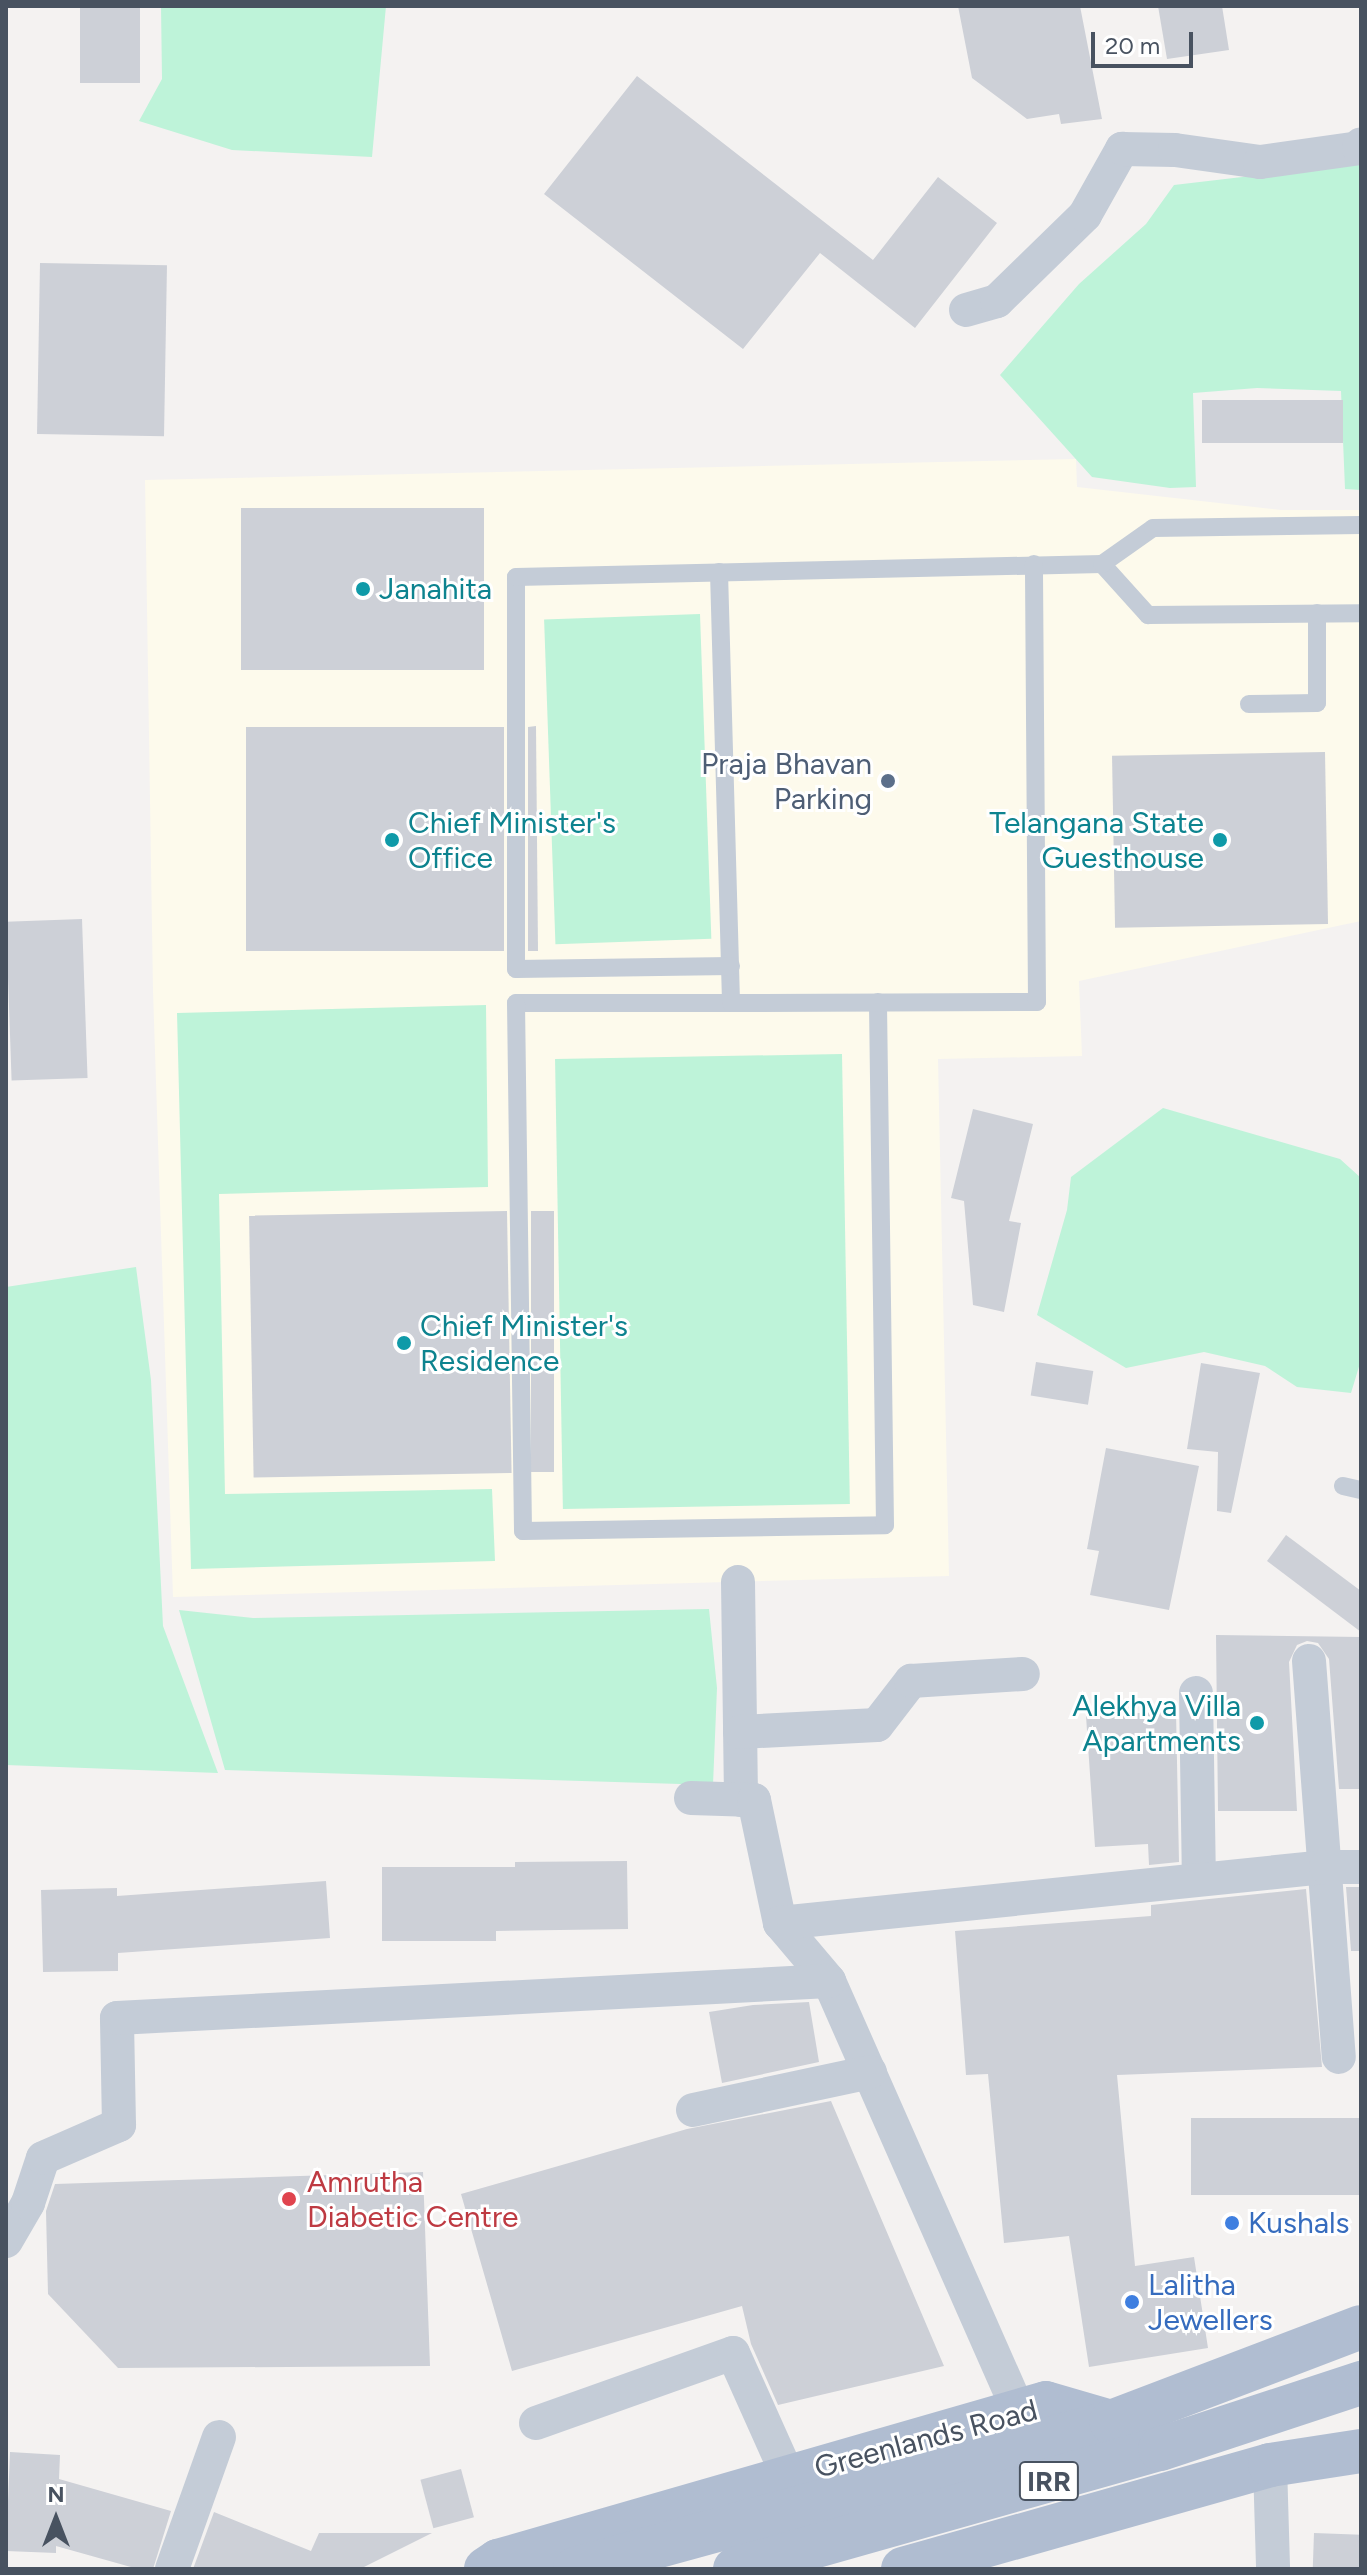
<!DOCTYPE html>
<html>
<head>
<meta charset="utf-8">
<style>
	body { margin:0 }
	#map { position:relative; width:1367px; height:2575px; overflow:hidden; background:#f4f2f1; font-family:Figtree,sans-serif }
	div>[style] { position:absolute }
	.commercial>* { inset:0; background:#fdfaec }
	.green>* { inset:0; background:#bef3d9; transform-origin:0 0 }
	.building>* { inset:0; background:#cdd0d7; transform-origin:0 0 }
	.lane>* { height:18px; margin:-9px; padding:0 9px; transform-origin:9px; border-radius:9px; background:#c4ccd7 }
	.street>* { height:34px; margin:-17px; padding:0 17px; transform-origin:17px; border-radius:17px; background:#c4ccd7 }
	.primary>* { height:44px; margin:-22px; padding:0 22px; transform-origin:22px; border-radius:22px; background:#b0bdd1 }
	.dots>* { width:22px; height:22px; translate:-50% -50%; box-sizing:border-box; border:4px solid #fff; border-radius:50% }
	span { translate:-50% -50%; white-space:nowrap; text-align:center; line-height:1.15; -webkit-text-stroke:6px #fff; paint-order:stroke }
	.shield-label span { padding:2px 6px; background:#fff; border:2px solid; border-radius:6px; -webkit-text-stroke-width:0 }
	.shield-label { font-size:28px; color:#485260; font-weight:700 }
	.culture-label { font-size:30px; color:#0d838f }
	.left { translate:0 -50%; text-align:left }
	.right { translate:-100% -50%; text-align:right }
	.service-label { font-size:30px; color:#4e5e75 }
	.health-label { font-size:30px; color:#be3a42 }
	.shop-label { font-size:30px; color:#366cbe }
	.street-label { font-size:30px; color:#485260 }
	.frame { position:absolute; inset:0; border:8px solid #485260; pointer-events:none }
	.north { position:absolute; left:16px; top:2479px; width:80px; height:80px; -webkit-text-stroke:6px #fff; paint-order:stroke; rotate:0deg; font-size:22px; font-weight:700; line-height:32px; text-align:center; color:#485260 }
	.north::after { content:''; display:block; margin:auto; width:28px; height:36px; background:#485260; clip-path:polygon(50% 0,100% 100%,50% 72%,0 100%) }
	.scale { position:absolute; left:1091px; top:32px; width:102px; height:36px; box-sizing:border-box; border:4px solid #485260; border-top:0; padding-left:10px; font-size:24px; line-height:28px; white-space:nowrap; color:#485260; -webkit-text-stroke:6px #fff; paint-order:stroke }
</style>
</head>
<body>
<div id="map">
	<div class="commercial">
		<i style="clip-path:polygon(1076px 459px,1077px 487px,1281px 510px,1361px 510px,1361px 921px,1079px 981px,1082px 1056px,938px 1059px,949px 1576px,173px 1597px,153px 991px,145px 480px)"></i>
	</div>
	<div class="green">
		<i style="clip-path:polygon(161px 6px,386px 6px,372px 157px,232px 150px,139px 121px,162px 79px)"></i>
		<i style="clip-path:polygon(1361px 157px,1361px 490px,1345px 489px,1341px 391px,1257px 388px,1193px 393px,1196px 487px,1170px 488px,1092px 477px,1000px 375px,1079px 284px,1146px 224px,1174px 185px,1320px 168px)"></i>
		<i style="left:700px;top:614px;width:325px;height:156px;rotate:88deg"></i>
		<i style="clip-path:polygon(486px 1005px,488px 1187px,219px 1194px,225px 1494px,492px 1489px,495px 1561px,191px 1569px,177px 1013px)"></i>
		<i style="left:842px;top:1054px;width:450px;height:287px;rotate:89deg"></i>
		<i style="clip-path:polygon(1163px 1108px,1340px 1159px,1361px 1178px,1361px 1360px,1351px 1393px,1297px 1387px,1265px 1366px,1204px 1352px,1126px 1368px,1037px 1315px,1067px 1210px,1071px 1177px)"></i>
		<i style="clip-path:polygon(136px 1267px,151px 1380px,163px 1626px,218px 1773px,6px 1765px,6px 1287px)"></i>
		<i style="clip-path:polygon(709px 1609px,717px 1688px,713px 1785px,225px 1770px,179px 1610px,253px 1618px)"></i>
	</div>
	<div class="building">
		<i style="left:80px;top:6px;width:60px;height:77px"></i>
		<i style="clip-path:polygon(958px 6px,1080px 6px,1102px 119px,1061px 124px,1059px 114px,1027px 119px,972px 78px)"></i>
		<i style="clip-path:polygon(1158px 6px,1222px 6px,1229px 50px,1167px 59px)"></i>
		<i style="clip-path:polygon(637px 76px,873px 260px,938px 177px,997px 223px,915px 328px,820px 253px,743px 349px,544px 194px)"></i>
		<i style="left:40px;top:263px;width:127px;height:171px;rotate:1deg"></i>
		<i style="left:1202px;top:400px;width:141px;height:43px"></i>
		<i style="left:484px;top:508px;width:162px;height:243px;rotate:90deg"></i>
		<i style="clip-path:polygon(536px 726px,538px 951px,528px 951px,528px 727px)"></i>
		<i style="left:504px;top:727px;width:224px;height:258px;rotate:90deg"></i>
		<i style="left:1325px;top:752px;width:172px;height:213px;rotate:89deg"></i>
		<i style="left:82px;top:919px;width:159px;height:76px;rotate:88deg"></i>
		<i style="clip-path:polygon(973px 1109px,1033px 1124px,1009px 1221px,1021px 1223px,1004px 1312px,973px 1305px,964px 1201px,951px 1198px)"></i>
		<i style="left:507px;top:1211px;width:262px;height:258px;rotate:89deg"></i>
		<i style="left:531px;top:1211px;width:23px;height:261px"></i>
		<i style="left:1036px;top:1362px;width:58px;height:34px;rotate:9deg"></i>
		<i style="clip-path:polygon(1201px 1363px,1260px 1373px,1231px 1513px,1217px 1511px,1218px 1452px,1187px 1449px)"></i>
		<i style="clip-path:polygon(1106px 1448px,1199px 1466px,1169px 1610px,1090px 1595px,1099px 1551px,1087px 1549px)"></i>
		<i style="clip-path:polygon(1286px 1535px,1361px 1591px,1361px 1632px,1267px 1561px)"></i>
		<i style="clip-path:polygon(1216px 1635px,1361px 1637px,1361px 1789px,1339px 1789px,1329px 1659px,1318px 1643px,1307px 1641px,1297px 1645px,1289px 1662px,1297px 1811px,1218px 1811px)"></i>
		<i style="clip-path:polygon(1176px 1711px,1179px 1862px,1149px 1865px,1148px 1844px,1095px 1847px,1086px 1716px)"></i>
		<i style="clip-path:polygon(627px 1861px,628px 1929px,496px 1931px,496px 1941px,382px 1941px,382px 1867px,515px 1867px,515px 1862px)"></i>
		<i style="clip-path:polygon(326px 1881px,330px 1938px,118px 1953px,118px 1971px,43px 1972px,41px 1890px,117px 1888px,117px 1896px)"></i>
		<i style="clip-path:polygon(1346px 1887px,1361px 1887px,1361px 1951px,1351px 1951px)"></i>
		<i style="clip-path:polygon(1306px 1889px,1322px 2067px,1117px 2075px,1135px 2266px,1194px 2257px,1208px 2348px,1089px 2367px,1069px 2236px,1004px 2243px,988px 2074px,966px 2075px,955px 1931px,1151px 1916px,1151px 1905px)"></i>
		<i style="clip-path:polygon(809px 2002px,819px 2062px,722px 2083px,709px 2012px,753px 2005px)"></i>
		<i style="clip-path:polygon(831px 2101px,944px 2366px,778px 2405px,751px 2344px,742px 2306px,512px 2371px,461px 2194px,687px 2129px)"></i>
		<i style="left:1361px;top:2118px;width:77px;height:170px;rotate:90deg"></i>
		<i style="clip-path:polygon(423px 2172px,430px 2366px,118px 2368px,48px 2294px,46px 2211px,55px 2184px)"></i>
		<i style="clip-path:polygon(10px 2452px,60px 2455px,59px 2479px,171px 2511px,153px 2569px,138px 2569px,56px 2546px,56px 2553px,6px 2551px)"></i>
		<i style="left:461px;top:2469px;width:50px;height:42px;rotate:75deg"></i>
		<i style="clip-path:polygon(214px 2512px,311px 2551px,319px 2533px,432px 2533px,360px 2569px,193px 2569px)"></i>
		<i style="left:1314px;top:2533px;width:47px;height:36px;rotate:2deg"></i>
	</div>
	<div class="lane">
		<i style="left:1102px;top:564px;width:69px;rotate:48deg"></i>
		<i style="left:1148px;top:615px;width:213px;rotate:-0.5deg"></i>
		<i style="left:719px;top:572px;width:431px;rotate:88.4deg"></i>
		<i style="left:731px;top:1003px;width:215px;rotate:180deg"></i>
		<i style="left:516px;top:1003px;width:528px;rotate:89.24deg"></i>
		<i style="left:523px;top:1531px;width:362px;rotate:-0.9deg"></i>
		<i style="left:885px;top:1525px;width:523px;rotate:-90.77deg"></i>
		<i style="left:1249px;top:704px;width:68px;rotate:-0.8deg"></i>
		<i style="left:1317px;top:703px;width:90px;rotate:-90deg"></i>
		<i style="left:731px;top:966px;width:215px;rotate:179.2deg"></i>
		<i style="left:516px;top:969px;width:392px;rotate:-90deg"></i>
		<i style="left:516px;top:577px;width:586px;rotate:-1.27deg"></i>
		<i style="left:1102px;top:564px;width:62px;rotate:-35.2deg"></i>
		<i style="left:1153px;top:528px;width:208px;rotate:-0.8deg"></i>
		<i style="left:731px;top:1003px;width:306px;rotate:-0.2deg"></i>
		<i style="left:1037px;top:1002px;width:438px;rotate:-90.4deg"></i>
		<i style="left:1343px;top:1486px;width:18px;rotate:13deg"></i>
	</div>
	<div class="street">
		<i style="left:966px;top:310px;width:32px;rotate:-16deg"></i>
		<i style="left:997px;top:301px;width:123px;rotate:-44.3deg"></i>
		<i style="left:1085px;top:215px;width:76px;rotate:-60.7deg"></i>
		<i style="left:1122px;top:149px;width:53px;rotate:1.1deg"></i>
		<i style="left:1175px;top:150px;width:86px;rotate:8deg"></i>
		<i style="left:1260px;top:162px;width:100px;rotate:-8deg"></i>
		<i style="left:1359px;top:148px;width:4px;rotate:-63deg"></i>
		<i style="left:738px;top:1582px;width:218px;rotate:89.2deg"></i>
		<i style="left:1309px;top:1661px;width:397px;rotate:85.7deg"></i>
		<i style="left:1196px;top:1693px;width:186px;rotate:89.1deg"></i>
		<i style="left:740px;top:1732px;width:137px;rotate:-2.9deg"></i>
		<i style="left:877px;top:1725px;width:56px;rotate:-52.3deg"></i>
		<i style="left:911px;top:1681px;width:112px;rotate:-3.6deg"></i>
		<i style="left:691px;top:1798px;width:63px;rotate:1.8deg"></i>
		<i style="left:754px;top:1800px;width:126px;rotate:78.1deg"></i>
		<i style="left:780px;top:1923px;width:76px;rotate:49.8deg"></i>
		<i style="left:829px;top:1981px;width:470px;rotate:66.2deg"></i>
		<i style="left:780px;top:1923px;width:549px;rotate:-5.86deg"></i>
		<i style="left:1326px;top:1867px;width:35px"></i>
		<i style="left:693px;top:2110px;width:181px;rotate:-12.1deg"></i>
		<i style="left:6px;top:2241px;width:44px;rotate:-59.9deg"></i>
		<i style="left:28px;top:2203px;width:47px;rotate:-71.6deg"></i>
		<i style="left:43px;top:2158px;width:83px;rotate:-23.5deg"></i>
		<i style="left:119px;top:2125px;width:107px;rotate:-91.1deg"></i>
		<i style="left:117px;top:2018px;width:713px;rotate:-2.97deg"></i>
		<i style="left:536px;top:2423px;width:209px;rotate:-19.6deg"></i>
		<i style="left:733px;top:2353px;width:135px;rotate:65.9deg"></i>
		<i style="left:1270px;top:2465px;width:104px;rotate:88.3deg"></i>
		<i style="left:172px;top:2569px;width:140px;rotate:-70.4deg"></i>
	</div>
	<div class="primary">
		<i style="left:486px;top:2569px;width:14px;rotate:-34deg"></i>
		<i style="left:498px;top:2561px;width:570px;rotate:-16.08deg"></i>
		<i style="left:1046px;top:2403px;width:68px;rotate:16.3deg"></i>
		<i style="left:575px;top:2569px;width:556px;rotate:-15.34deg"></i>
		<i style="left:1111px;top:2422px;width:267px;rotate:-20.8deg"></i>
		<i style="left:735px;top:2569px;width:442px;rotate:-15.8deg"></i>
		<i style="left:1160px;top:2449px;width:212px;rotate:-18.2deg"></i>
		<i style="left:903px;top:2569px;width:381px;rotate:-15.8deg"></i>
		<i style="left:1270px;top:2465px;width:92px;rotate:-8.7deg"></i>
	</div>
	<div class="dots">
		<i style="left:363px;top:589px;background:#0f9aa8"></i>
		<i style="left:888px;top:781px;background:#5c6f8a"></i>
		<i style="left:392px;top:840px;background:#0f9aa8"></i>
		<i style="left:1220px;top:840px;background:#0f9aa8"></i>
		<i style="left:404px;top:1343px;background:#0f9aa8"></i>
		<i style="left:1257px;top:1723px;background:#0f9aa8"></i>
		<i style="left:289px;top:2199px;background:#e0444e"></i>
		<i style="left:1232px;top:2223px;background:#3f7fe0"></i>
		<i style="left:1132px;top:2302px;background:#3f7fe0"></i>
	</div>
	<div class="shield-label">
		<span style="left:1049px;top:2481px">IRR</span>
	</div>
	<div class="culture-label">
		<span class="left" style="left:379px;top:589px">Janahita</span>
		<span class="left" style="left:408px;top:840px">Chief Minister's<br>Office</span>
		<span class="right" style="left:1204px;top:840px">Telangana State<br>Guesthouse</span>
		<span class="left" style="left:420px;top:1343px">Chief Minister's<br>Residence</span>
		<span class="right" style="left:1241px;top:1723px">Alekhya Villa<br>Apartments</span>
	</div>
	<div class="service-label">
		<span class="right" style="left:872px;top:781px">Praja Bhavan<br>Parking</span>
	</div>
	<div class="health-label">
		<span class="left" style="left:307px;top:2199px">Amrutha<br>Diabetic Centre</span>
	</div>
	<div class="shop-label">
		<span class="left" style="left:1248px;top:2223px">Kushals</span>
		<span class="left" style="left:1148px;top:2302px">Lalitha<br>Jewellers</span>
	</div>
	<div class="street-label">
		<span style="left:926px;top:2439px;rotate:-15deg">Greenlands Road</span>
	</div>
	<div class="frame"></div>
	<div class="north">N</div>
	<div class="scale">20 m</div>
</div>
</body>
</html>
